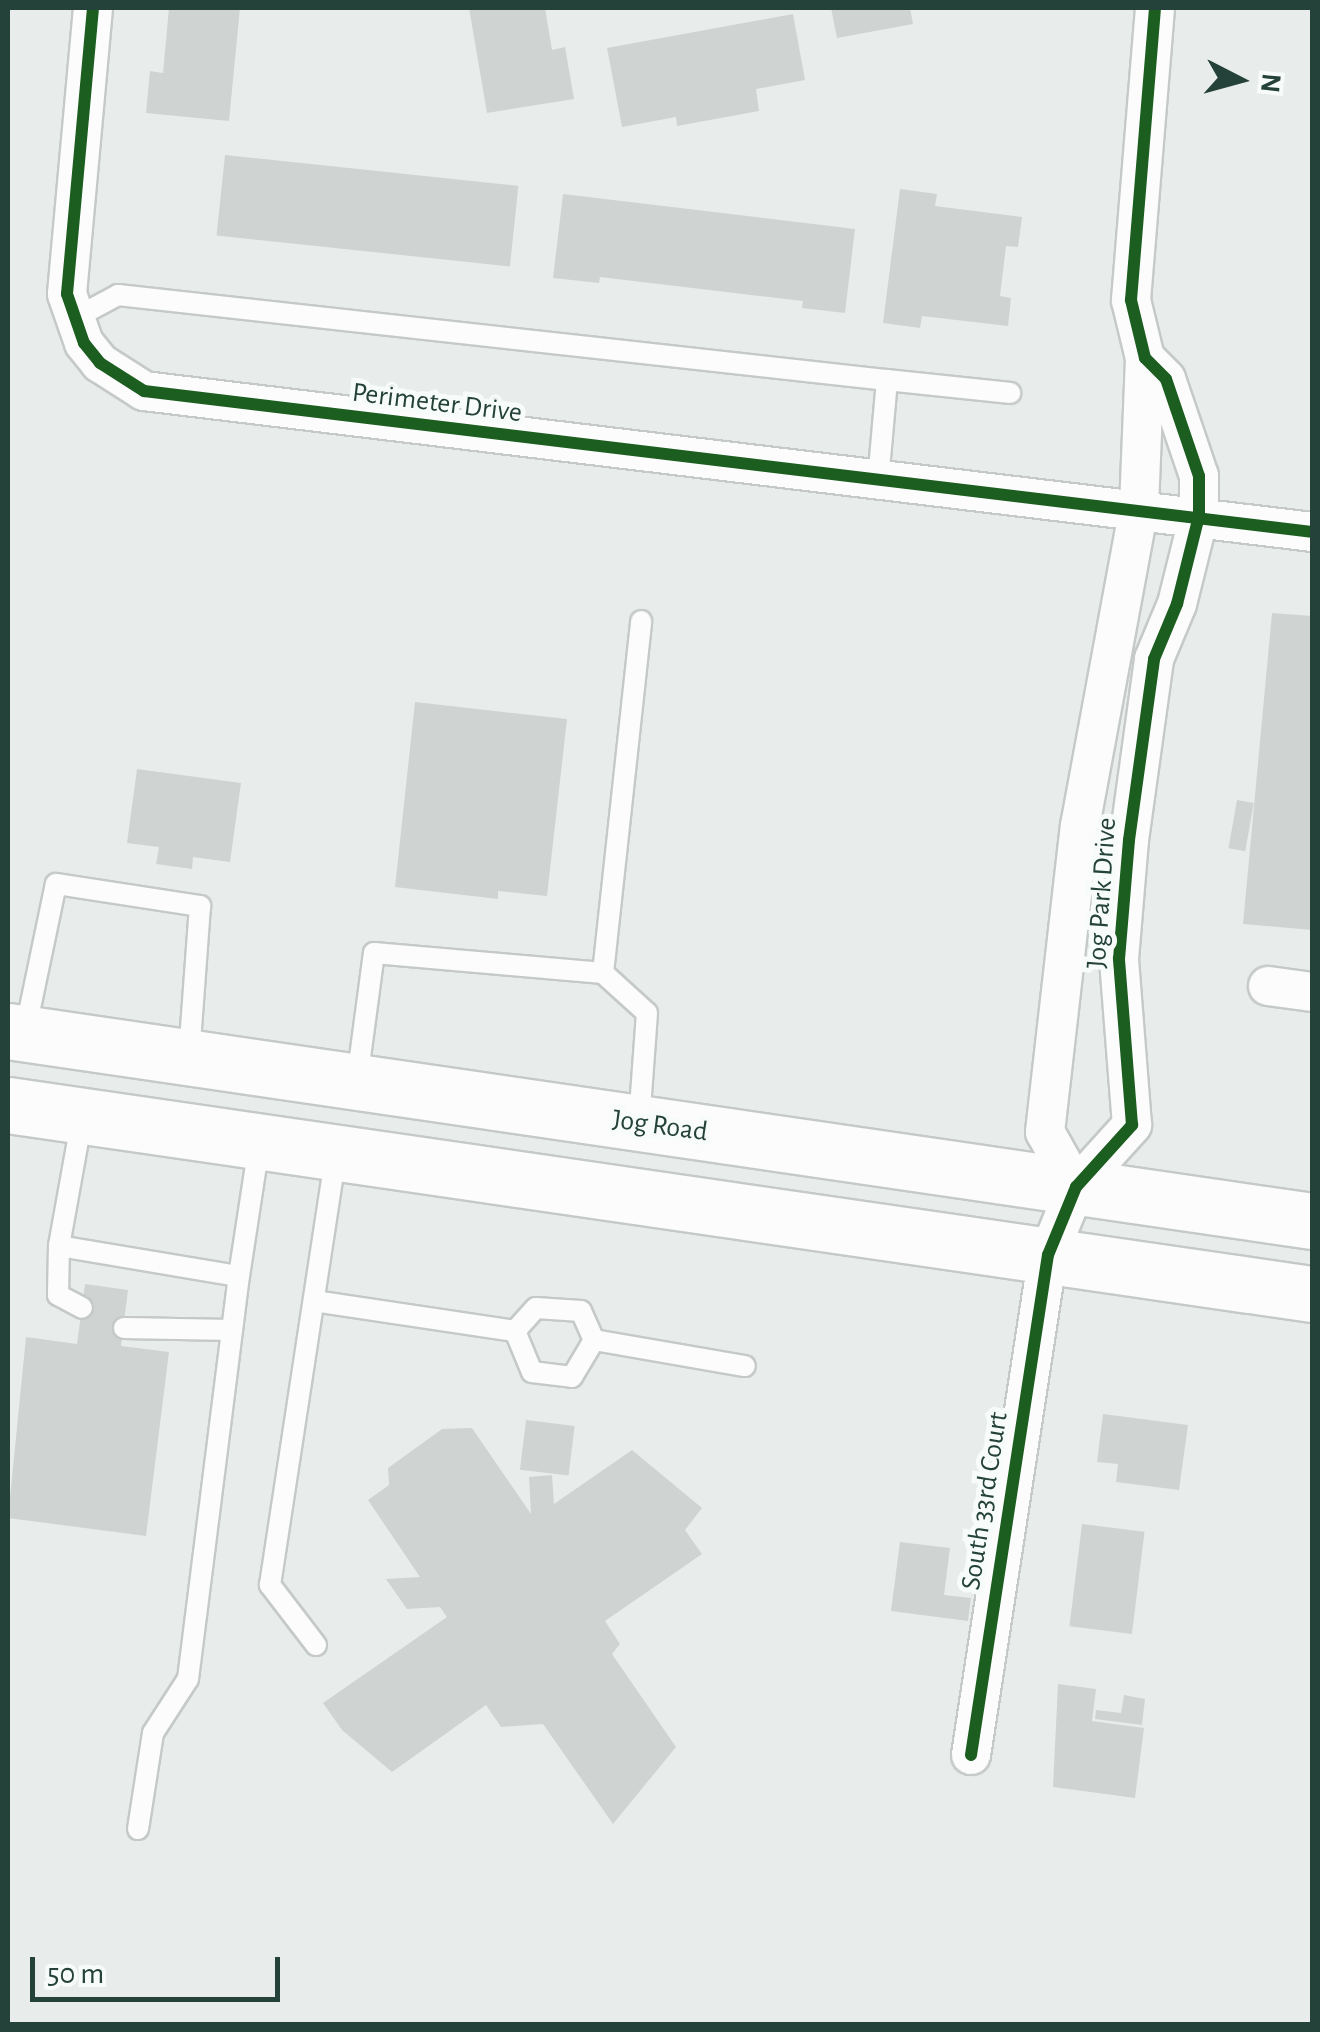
<!DOCTYPE html>
<html>
<head>
<meta charset="utf-8">
<style>
	body { margin:0 }
	#map { position:relative; width:1320px; height:2032px; overflow:hidden; background:#e8edeb; font-family:"Alegreya Sans",sans-serif }
	div>[style] { position:absolute }
	.building>* { inset:0; background:#cfd4d2; transform-origin:0 0 }
	.roads { filter:drop-shadow(2px 0 #c5cac8) drop-shadow(-2px 0 #c5cac8) drop-shadow(0 2px #c5cac8) drop-shadow(0 -2px #c5cac8) }
	.service>* { height:20px; margin:-10px; padding:0 10px; transform-origin:10px; border-radius:10px; background:#fcfcfc }
	.minor>* { height:38px; margin:-19px; padding:0 19px; transform-origin:19px; border-radius:19px; background:#fcfcfc }
	.secondary>* { height:55px; margin:-27.5px; padding:0 27.5px; transform-origin:27.5px; border-radius:27.5px; background:#fcfcfc }
	.cycleway>* { height:12px; margin:-6px; padding:0 6px; transform-origin:6px; border-radius:6px; background:#1b5e20 }
	span { translate:-50% -50%; white-space:nowrap; text-align:center; line-height:1.15; -webkit-text-stroke:10px #f7fbf9; paint-order:stroke }
	.street-label { font-size:28px; color:#24423a }
	.frame { position:absolute; inset:0; border:10px solid #24423a; pointer-events:none }
	.north { position:absolute; left:1190px; top:30px; width:100px; height:100px; -webkit-text-stroke:8px #f7fbf9; paint-order:stroke; rotate:96deg; font-size:28px; font-weight:700; line-height:40px; text-align:center; color:#24423a }
	.north::after { content:''; display:block; margin:auto; width:35px; height:45px; background:#24423a; clip-path:polygon(50% 0,100% 100%,50% 72%,0 100%) }
	.scale { position:absolute; left:30px; top:1957px; width:250px; height:45px; box-sizing:border-box; border:5px solid #24423a; border-top:0; padding-left:12px; font-size:30px; line-height:35px; white-space:nowrap; color:#24423a; -webkit-text-stroke:8px #f7fbf9; paint-order:stroke }
</style>
</head>
<body>
<div id="map">
	<div class="building">
		<i style="clip-path:polygon(169px 8px,240px 8px,229px 121px,146px 113px,150px 71px,163px 73px)"></i>
		<i style="clip-path:polygon(469px 8px,545px 8px,552px 50px,565px 47px,574px 99px,487px 113px)"></i>
		<i style="clip-path:polygon(831px 8px,910px 8px,913px 24px,837px 38px)"></i>
		<i style="clip-path:polygon(793px 14px,805px 80px,756px 89px,759px 111px,677px 126px,676px 117px,622px 127px,607px 48px)"></i>
		<i style="left:225px;top:155px;width:295px;height:81px;rotate:6deg"></i>
		<i style="clip-path:polygon(900px 189px,937px 194px,935px 206px,1022px 217px,1018px 247px,1006px 246px,1000px 296px,1011px 298px,1008px 326px,922px 316px,920px 328px,883px 323px)"></i>
		<i style="clip-path:polygon(563px 194px,855px 229px,845px 313px,802px 308px,803px 301px,600px 277px,599px 283px,553px 278px)"></i>
		<i style="clip-path:polygon(1272px 613px,1312px 616px,1312px 930px,1243px 924px)"></i>
		<i style="clip-path:polygon(415px 702px,567px 719px,547px 896px,498px 891px,498px 899px,395px 887px)"></i>
		<i style="clip-path:polygon(137px 769px,241px 783px,230px 862px,193px 857px,192px 869px,156px 864px,159px 847px,127px 843px)"></i>
		<i style="left:1237px;top:800px;width:17px;height:49px;rotate:10deg"></i>
		<i style="clip-path:polygon(85px 1284px,128px 1290px,121px 1346px,169px 1352px,146px 1536px,8px 1518px,26px 1337px,77px 1344px)"></i>
		<i style="clip-path:polygon(1103px 1414px,1188px 1425px,1179px 1490px,1116px 1482px,1118px 1464px,1097px 1462px)"></i>
		<i style="left:526px;top:1420px;width:49px;height:50px;rotate:7deg"></i>
		<i style="clip-path:polygon(472px 1428px,531px 1514px,529px 1477px,552px 1475px,554px 1504px,632px 1450px,702px 1508px,685px 1530px,702px 1554px,605px 1621px,620px 1644px,612px 1654px,676px 1747px,613px 1824px,543px 1724px,501px 1727px,486px 1705px,392px 1772px,342px 1730px,323px 1703px,447px 1617px,440px 1607px,407px 1609px,386px 1579px,420px 1577px,368px 1500px,389px 1485px,388px 1468px,442px 1429px)"></i>
		<i style="left:1082px;top:1524px;width:63px;height:103px;rotate:7deg"></i>
		<i style="clip-path:polygon(900px 1542px,950px 1548px,944px 1595px,971px 1598px,968px 1621px,891px 1611px)"></i>
		<i style="clip-path:polygon(1058px 1684px,1096px 1689px,1092px 1721px,1144px 1728px,1135px 1798px,1053px 1787px)"></i>
		<i style="clip-path:polygon(1124px 1695px,1145px 1699px,1142px 1725px,1095px 1719px,1096px 1710px,1121px 1713px)"></i>
	</div>
	<div class="roads">
		<div class="service">
			<i style="left:73px;top:319px;width:51px;rotate:-28.1deg"></i>
			<i style="left:118px;top:295px;width:774px;rotate:6.31deg"></i>
			<i style="left:887px;top:380px;width:101px;rotate:95.1deg"></i>
			<i style="left:887px;top:380px;width:124px;rotate:6deg"></i>
			<i style="left:603px;top:973px;width:354px;rotate:-83.8deg"></i>
			<i style="left:25px;top:1032px;width:151px;rotate:-78.2deg"></i>
			<i style="left:56px;top:884px;width:146px;rotate:8.7deg"></i>
			<i style="left:200px;top:906px;width:149px;rotate:94.2deg"></i>
			<i style="left:357px;top:1080px;width:128px;rotate:-82.4deg"></i>
			<i style="left:374px;top:953px;width:230px;rotate:5deg"></i>
			<i style="left:603px;top:973px;width:59px;rotate:42.3deg"></i>
			<i style="left:647px;top:1013px;width:108px;rotate:94.2deg"></i>
			<i style="left:82px;top:1118px;width:130px;rotate:100.2deg"></i>
			<i style="left:59px;top:1246px;width:182px;rotate:9.5deg"></i>
			<i style="left:239px;top:1276px;width:133px;rotate:-81.3deg"></i>
			<i style="left:59px;top:1246px;width:49px;rotate:91.2deg"></i>
			<i style="left:58px;top:1295px;width:27px;rotate:28deg"></i>
			<i style="left:314px;top:1301px;width:203px;rotate:8.5deg"></i>
			<i style="left:515px;top:1331px;width:31px;rotate:-48deg"></i>
			<i style="left:536px;top:1308px;width:45px;rotate:3.8deg"></i>
			<i style="left:581px;top:1311px;width:32px;rotate:66deg"></i>
			<i style="left:594px;top:1340px;width:153px;rotate:9.8deg"></i>
			<i style="left:124px;top:1328px;width:108px;rotate:1.1deg"></i>
			<i style="left:515px;top:1331px;width:44px;rotate:67.5deg"></i>
			<i style="left:532px;top:1372px;width:40px;rotate:7.1deg"></i>
			<i style="left:572px;top:1377px;width:43px;rotate:-59.3deg"></i>
			<i style="left:316px;top:1645px;width:76px;rotate:-127.5deg"></i>
			<i style="left:270px;top:1585px;width:436px;rotate:-81.3deg"></i>
			<i style="left:138px;top:1829px;width:97px;rotate:-81.1deg"></i>
			<i style="left:153px;top:1733px;width:64px;rotate:-57.1deg"></i>
			<i style="left:188px;top:1679px;width:406px;rotate:-82.8deg"></i>
		</div>
		<div class="minor">
			<i style="left:93px;top:8px;width:287px;rotate:95.2deg"></i>
			<i style="left:67px;top:294px;width:52px;rotate:70.9deg"></i>
			<i style="left:84px;top:343px;width:26px;rotate:51deg"></i>
			<i style="left:100px;top:363px;width:52px;rotate:32.5deg"></i>
			<i style="left:144px;top:391px;width:1176px;rotate:6.88deg"></i>
			<i style="left:1268px;top:986px;width:44px;rotate:7.8deg"></i>
			<i style="left:1076px;top:1187px;width:63px;rotate:-119.4deg"></i>
			<i style="left:1045px;top:1132px;width:308px;rotate:-83.5deg"></i>
			<i style="left:1080px;top:826px;width:323px;rotate:-79.5deg"></i>
			<i style="left:1139px;top:508px;width:150px;rotate:-87.7deg"></i>
			<i style="left:971px;top:1755px;width:506px;rotate:-81.25deg"></i>
			<i style="left:1048px;top:1255px;width:74px;rotate:-67.6deg"></i>
			<i style="left:1076px;top:1187px;width:84px;rotate:-47.9deg"></i>
			<i style="left:1132px;top:1125px;width:167px;rotate:-94.5deg"></i>
			<i style="left:1119px;top:959px;width:119px;rotate:-85.2deg"></i>
			<i style="left:1129px;top:840px;width:183px;rotate:-82.1deg"></i>
			<i style="left:1154px;top:659px;width:60px;rotate:-67.3deg"></i>
			<i style="left:1177px;top:604px;width:91px;rotate:-76deg"></i>
			<i style="left:1199px;top:516px;width:40px;rotate:-90deg"></i>
			<i style="left:1199px;top:476px;width:102px;rotate:-108.8deg"></i>
			<i style="left:1166px;top:379px;width:30px;rotate:-135deg"></i>
			<i style="left:1145px;top:358px;width:60px;rotate:-103.6deg"></i>
			<i style="left:1131px;top:300px;width:293px;rotate:-85.3deg"></i>
		</div>
		<div class="secondary">
			<i style="left:8px;top:1031px;width:1318px;rotate:8.29deg"></i>
			<i style="left:8px;top:1105px;width:1318px;rotate:8.25deg"></i>
		</div>
	</div>
	<div class="cycleway">
		<i style="left:93px;top:8px;width:287px;rotate:95.2deg"></i>
		<i style="left:67px;top:294px;width:52px;rotate:70.9deg"></i>
		<i style="left:84px;top:343px;width:26px;rotate:51deg"></i>
		<i style="left:100px;top:363px;width:52px;rotate:32.5deg"></i>
		<i style="left:144px;top:391px;width:1176px;rotate:6.88deg"></i>
		<i style="left:971px;top:1755px;width:506px;rotate:-81.25deg"></i>
		<i style="left:1048px;top:1255px;width:74px;rotate:-67.6deg"></i>
		<i style="left:1076px;top:1187px;width:84px;rotate:-47.9deg"></i>
		<i style="left:1132px;top:1125px;width:167px;rotate:-94.5deg"></i>
		<i style="left:1119px;top:959px;width:119px;rotate:-85.2deg"></i>
		<i style="left:1129px;top:840px;width:183px;rotate:-82.1deg"></i>
		<i style="left:1154px;top:659px;width:60px;rotate:-67.3deg"></i>
		<i style="left:1177px;top:604px;width:91px;rotate:-76deg"></i>
		<i style="left:1199px;top:516px;width:40px;rotate:-90deg"></i>
		<i style="left:1199px;top:476px;width:102px;rotate:-108.8deg"></i>
		<i style="left:1166px;top:379px;width:30px;rotate:-135deg"></i>
		<i style="left:1145px;top:358px;width:60px;rotate:-103.6deg"></i>
		<i style="left:1131px;top:300px;width:293px;rotate:-85.3deg"></i>
	</div>
	<div class="street-label">
		<span style="left:437px;top:403px;rotate:7deg">Perimeter Drive</span>
		<span style="left:1102px;top:893px;rotate:-86deg">Jog Park Drive</span>
		<span style="left:660px;top:1126px;rotate:8deg">Jog Road</span>
		<span style="left:985px;top:1501px;rotate:-81deg">South 33rd Court</span>
	</div>
	<div class="frame"></div>
	<div class="north">N</div>
	<div class="scale">50 m</div>
</div>
</body>
</html>
